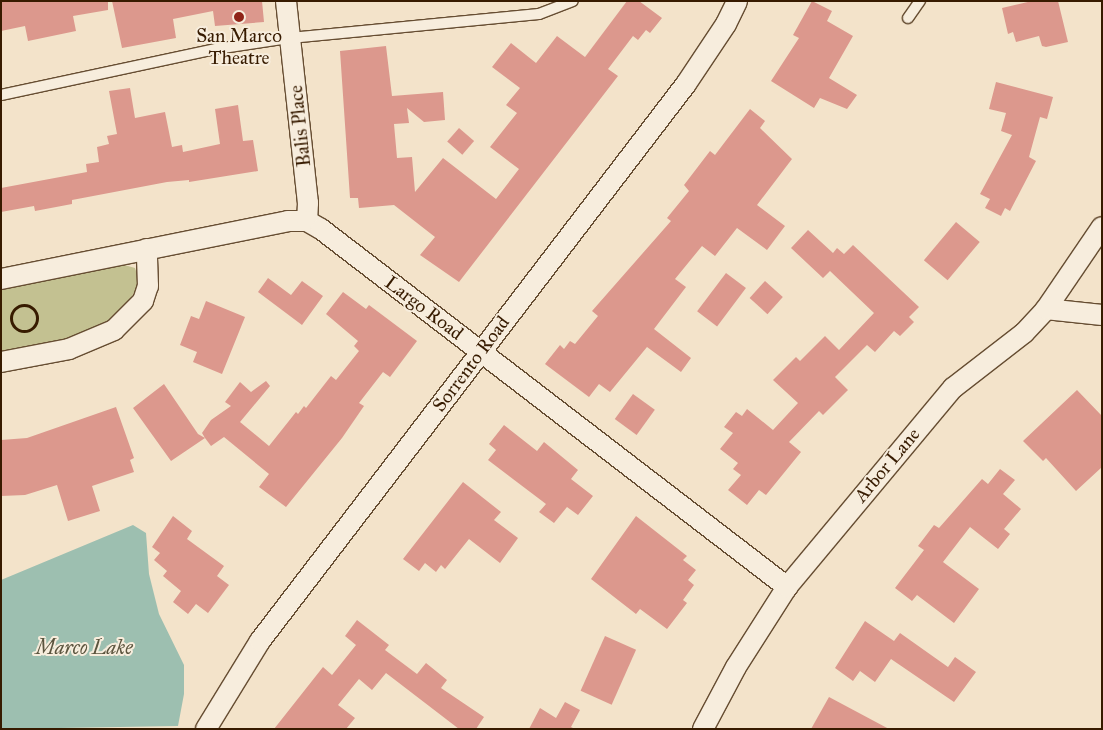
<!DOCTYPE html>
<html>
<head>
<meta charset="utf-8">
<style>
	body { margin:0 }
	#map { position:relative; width:1103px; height:730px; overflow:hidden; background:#f3e3ca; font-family:"IM FELL Great Primer",serif }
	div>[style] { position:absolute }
	.green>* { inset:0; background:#c3c191 }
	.water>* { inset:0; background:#9dbfb0 }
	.building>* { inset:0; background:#dc988d; transform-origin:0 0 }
	.path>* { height:3px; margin-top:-1.5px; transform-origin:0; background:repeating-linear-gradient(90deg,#371b00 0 4px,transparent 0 6.5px) }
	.path>.ring { margin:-1.5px; padding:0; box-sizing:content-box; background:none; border:3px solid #371b00; border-radius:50% }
	.roads { filter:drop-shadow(1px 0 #664d32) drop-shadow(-1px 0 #664d32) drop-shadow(0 1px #664d32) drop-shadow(0 -1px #664d32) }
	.lane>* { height:10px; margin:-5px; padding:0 5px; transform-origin:5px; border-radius:5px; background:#f7eddd }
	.street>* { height:20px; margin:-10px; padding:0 10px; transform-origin:10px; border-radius:10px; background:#f7eddd }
	.dots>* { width:14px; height:14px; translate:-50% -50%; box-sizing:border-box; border:2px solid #f7eddd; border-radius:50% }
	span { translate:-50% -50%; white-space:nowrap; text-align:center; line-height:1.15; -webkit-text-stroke:4px #f7eddd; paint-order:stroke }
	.poi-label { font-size:19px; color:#371b00 }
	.street-label { font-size:19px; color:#371b00 }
	.water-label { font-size:20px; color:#5b543e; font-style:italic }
	.frame { position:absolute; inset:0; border:2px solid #371b00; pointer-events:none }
</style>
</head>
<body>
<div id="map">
	<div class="green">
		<i style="clip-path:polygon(121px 264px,135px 268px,140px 283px,124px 309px,109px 320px,72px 339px,1px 354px,1px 289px)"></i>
	</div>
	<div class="water">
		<i style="clip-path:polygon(133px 525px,146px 533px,149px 574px,159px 614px,184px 665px,184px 694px,178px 726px,1px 729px,1px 580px)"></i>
	</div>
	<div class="building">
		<i style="clip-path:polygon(1px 1px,108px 1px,108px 10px,73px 16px,76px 31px,28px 41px,25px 26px,1px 31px)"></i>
		<i style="clip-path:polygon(112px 1px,262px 1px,264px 22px,215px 26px,213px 11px,173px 19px,176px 38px,122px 48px)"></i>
		<i style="clip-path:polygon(627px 1px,639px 1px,662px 18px,650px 33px,646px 30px,638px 40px,633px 36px,608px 69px,618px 76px,459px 282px,420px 255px,435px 237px,394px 205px,359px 208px,358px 198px,350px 198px,340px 51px,386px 46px,392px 96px,443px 92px,445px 120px,424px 122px,407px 108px,409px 123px,394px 124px,397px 158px,412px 157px,415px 192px,443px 158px,496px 199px,519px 169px,490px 147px,517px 113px,506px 105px,520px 88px,492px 67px,511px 43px,536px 63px,557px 36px,585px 57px)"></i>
		<i style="clip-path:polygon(812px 1px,832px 11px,827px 21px,853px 36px,829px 78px,857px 95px,847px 109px,820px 98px,814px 108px,771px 81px,799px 38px,793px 35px)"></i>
		<i style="clip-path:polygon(1032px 1px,1058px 1px,1068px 42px,1046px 47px,1042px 46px,1039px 36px,1016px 42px,1013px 32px,1008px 34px,1002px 8px)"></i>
		<i style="clip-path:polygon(996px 82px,1053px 97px,1047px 119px,1040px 117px,1029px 157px,1036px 161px,1010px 211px,1005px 208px,1001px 216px,985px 208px,990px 199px,980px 194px,1012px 135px,1001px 131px,1006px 113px,989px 109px)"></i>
		<i style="clip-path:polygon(130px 88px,135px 118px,165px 112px,172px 147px,182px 145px,183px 152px,220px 144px,215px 109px,238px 105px,243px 141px,253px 140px,258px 171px,189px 182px,189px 180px,167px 182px,72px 200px,72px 204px,35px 211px,34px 206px,1px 212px,1px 188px,87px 172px,86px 164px,99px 162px,97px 147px,109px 144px,107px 136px,117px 134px,109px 91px)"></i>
		<i style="clip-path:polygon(750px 109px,765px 121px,760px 128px,792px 159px,757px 205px,785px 226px,767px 250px,737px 228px,715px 256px,702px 246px,675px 279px,686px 287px,654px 329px,691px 358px,681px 372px,647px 347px,610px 392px,599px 384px,589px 397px,545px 364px,560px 345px,564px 349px,570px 341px,575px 344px,598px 316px,592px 311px,671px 221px,667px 218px,689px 191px,684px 185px,710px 151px,715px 155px)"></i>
		<i style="left:459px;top:128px;width:20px;height:18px;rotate:41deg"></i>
		<i style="left:956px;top:222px;width:31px;height:50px;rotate:40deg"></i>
		<i style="clip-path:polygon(808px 230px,833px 253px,837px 248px,844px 254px,853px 245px,919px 307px,909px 317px,914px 322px,900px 336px,894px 331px,875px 352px,867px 345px,835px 377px,848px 390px,823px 415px,819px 411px,789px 442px,801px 452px,766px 495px,759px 490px,747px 505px,728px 490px,741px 475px,733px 469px,738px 463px,720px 449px,733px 433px,724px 427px,736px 412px,742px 416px,747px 409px,773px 430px,798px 403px,773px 380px,796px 357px,800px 361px,825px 336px,839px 350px,874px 313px,830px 271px,823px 278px,791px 248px)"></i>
		<i style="left:726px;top:273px;width:25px;height:48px;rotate:37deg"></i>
		<i style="clip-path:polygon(268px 278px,291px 295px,302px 281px,323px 296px,302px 325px,258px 292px)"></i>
		<i style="left:765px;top:281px;width:24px;height:23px;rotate:42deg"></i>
		<i style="clip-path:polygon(343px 292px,366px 309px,369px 305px,417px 341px,390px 377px,383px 372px,359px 403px,364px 406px,342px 438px,286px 507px,259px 487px,269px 474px,224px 437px,211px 446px,205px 438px,171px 461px,133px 408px,164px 384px,198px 434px,205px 438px,202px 433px,211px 420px,231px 406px,225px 402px,240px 382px,251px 392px,266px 381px,270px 386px,240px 422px,269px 446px,296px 412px,298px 414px,304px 406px,306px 408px,331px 376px,336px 380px,359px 351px,354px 346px,358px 341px,326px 314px)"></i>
		<i style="clip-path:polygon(206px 301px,245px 317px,222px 374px,193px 362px,197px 352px,180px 345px,191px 316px,199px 319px)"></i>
		<i style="clip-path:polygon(1077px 390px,1102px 416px,1102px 467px,1076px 491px,1046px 458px,1043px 461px,1023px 441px)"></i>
		<i style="left:633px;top:394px;width:27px;height:31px;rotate:36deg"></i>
		<i style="clip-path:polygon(116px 407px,134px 458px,130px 460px,134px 472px,92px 486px,100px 511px,68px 521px,57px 485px,25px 495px,1px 496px,1px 440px,27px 438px)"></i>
		<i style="clip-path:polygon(504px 425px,537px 451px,544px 442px,578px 470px,571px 479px,593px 496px,578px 515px,567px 507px,554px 523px,539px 512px,546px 504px,488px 460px,496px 450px,489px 444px)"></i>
		<i style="clip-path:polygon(1000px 469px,1015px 480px,1003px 494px,1021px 509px,1004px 529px,1010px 534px,998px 549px,970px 527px,943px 562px,979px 589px,954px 623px,917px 595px,912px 601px,895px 588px,924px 550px,918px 546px,934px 525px,939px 528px,982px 479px,988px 484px)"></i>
		<i style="clip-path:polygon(463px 482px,501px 512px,494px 520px,518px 538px,500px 563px,469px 539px,445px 569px,441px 565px,436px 572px,425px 563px,419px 571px,403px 559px)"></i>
		<i style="clip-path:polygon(173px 516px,192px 531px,187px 539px,224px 566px,217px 576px,229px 585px,208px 613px,196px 604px,188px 614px,173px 602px,181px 591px,163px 576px,167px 571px,154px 560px,160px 553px,152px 547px)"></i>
		<i style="clip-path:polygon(636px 516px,687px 556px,683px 560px,696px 570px,688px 580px,694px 585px,683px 600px,687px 603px,667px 629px,640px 609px,636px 614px,591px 579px)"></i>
		<i style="clip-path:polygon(357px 620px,389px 645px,385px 650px,417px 674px,426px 663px,447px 680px,441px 688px,484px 717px,476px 729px,459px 729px,386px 673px,372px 690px,359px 679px,338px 705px,355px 718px,346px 729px,274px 729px,323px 667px,332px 675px,356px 645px,345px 636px)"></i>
		<i style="clip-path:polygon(865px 621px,894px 641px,900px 633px,948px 667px,955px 657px,976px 672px,954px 702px,891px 659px,875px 682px,860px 671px,853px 681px,835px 668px)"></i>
		<i style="left:605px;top:636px;width:34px;height:60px;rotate:24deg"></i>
		<i style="clip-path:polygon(829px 697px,889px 729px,811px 729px)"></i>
		<i style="clip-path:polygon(565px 702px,580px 710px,571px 727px,575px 729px,529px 729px,540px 708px,556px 718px)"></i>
	</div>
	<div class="path">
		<i class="ring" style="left:11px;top:305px;width:23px;height:23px"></i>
	</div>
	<div class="roads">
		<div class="lane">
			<i style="left:908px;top:18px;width:21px;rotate:-55deg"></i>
			<i style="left:1px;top:95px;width:220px;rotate:-12.1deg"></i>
			<i style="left:216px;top:49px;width:75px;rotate:-8.5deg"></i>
			<i style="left:290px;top:38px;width:250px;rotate:-5.5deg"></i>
			<i style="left:539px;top:14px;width:36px;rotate:-21deg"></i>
		</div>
		<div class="street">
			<i style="left:286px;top:1px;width:203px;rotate:83.8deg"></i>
			<i style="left:308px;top:203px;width:18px;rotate:93deg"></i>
			<i style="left:1px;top:279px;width:293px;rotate:-11.4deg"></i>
			<i style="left:288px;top:221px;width:19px"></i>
			<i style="left:307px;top:221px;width:16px;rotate:30deg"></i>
			<i style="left:321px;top:229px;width:588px;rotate:37.53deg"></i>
			<i style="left:1046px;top:309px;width:56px;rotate:6.1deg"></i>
			<i style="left:1px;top:362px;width:69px;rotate:-10.8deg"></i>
			<i style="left:69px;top:349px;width:49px;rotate:-22.9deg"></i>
			<i style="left:114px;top:330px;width:41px;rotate:-45deg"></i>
			<i style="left:143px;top:301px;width:16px;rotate:-72deg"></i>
			<i style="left:148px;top:286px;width:37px;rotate:-92deg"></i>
			<i style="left:206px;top:729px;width:103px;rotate:-58.5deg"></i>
			<i style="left:260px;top:641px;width:701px;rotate:-52.59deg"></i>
			<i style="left:686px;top:84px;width:72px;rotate:-56.3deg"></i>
			<i style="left:726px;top:24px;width:25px;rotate:-64deg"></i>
			<i style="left:703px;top:729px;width:70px;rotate:-62deg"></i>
			<i style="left:736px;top:667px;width:95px;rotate:-57.5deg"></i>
			<i style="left:787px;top:587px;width:259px;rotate:-50.2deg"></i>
			<i style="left:953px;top:388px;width:90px;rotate:-37.8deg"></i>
			<i style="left:1024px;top:333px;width:33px;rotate:-47deg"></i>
			<i style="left:1046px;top:309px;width:99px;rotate:-55.7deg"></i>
		</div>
	</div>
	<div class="dots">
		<i style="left:239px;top:17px;background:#8f2418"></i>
	</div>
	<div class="poi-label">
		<span style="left:239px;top:47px">San Marco<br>Theatre</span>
	</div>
	<div class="street-label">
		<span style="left:300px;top:126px;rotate:-96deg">Balis Place</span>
		<span style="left:424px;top:308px;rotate:37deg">Largo Road</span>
		<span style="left:471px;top:364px;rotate:-53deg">Sorrento Road</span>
		<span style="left:887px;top:465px;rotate:-50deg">Arbor Lane</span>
	</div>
	<div class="water-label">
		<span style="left:84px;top:647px">Marco Lake</span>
	</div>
	<div class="frame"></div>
</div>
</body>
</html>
